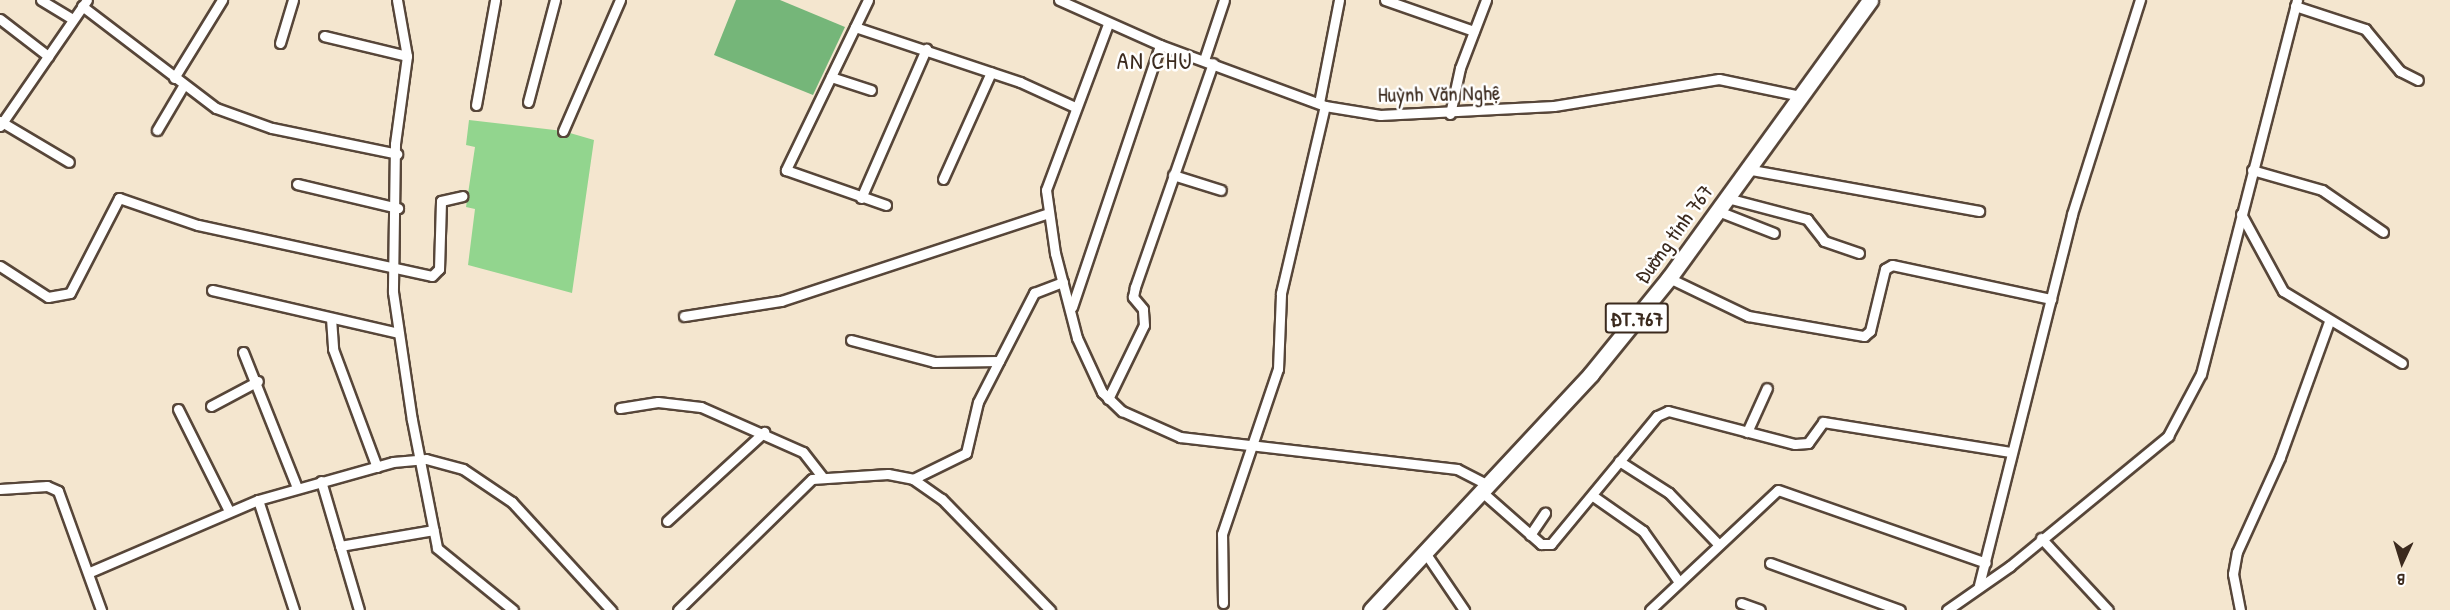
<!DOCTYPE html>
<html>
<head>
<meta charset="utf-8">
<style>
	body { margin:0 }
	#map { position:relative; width:2450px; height:610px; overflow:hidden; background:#f4e6cf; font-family:"Patrick Hand",sans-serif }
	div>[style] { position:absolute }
	.green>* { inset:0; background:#92d58e }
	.forest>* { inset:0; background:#75b679 }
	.roads { filter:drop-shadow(2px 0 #574639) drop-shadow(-2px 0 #574639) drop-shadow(0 2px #574639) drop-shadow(0 -2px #574639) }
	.street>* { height:9px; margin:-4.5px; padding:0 4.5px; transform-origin:4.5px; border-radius:4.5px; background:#fff }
	.primary>* { height:15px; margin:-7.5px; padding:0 7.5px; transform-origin:7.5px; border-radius:7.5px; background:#fff }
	span { translate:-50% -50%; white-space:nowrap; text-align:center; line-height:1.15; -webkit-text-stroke:5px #fff; paint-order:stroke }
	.shield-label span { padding:2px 4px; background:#fff; border:2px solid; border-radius:4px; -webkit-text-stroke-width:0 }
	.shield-label { font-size:20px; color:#3b2a1e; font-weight:700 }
	.street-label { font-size:21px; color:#3b2a1e }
	.quarter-label { font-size:24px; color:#3b2a1e; letter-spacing:1.5px }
	.north { position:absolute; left:2372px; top:532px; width:60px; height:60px; -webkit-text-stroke:4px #fff; paint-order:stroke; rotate:184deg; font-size:16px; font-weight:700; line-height:24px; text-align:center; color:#3b2a1e }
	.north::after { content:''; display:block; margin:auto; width:21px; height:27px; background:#3b2a1e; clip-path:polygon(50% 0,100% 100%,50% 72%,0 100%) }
</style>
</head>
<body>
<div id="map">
	<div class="green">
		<i style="clip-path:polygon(469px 120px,563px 131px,594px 140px,572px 293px,468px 265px,475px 209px,466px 207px,475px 147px,466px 145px)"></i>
	</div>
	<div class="forest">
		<i style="clip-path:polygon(736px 0,780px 0,845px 27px,813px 95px,714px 55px)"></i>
	</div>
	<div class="roads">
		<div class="street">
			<i style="left:41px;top:0;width:37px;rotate:31deg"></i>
			<i style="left:397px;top:0;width:57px;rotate:79.9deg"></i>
			<i style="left:407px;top:56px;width:89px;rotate:97.8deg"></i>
			<i style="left:395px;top:144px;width:148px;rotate:90.8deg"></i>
			<i style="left:393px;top:292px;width:129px;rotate:81.6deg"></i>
			<i style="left:412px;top:420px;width:130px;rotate:78.9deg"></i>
			<i style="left:437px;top:548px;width:98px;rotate:39.2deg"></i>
			<i style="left:868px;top:0;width:189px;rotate:115.8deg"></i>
			<i style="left:786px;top:170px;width:106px;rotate:19.3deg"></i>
			<i style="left:1059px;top:0;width:111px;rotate:24deg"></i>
			<i style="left:1160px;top:45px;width:176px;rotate:20.3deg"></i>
			<i style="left:1325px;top:106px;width:56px;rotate:9.3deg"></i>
			<i style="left:1380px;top:115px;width:174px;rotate:-3deg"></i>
			<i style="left:1554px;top:106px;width:167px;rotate:-9.3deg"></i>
			<i style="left:1719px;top:79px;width:84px;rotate:11.7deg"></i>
			<i style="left:1385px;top:0;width:94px;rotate:19.2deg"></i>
			<i style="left:82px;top:6px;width:168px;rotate:37.3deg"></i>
			<i style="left:216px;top:108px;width:59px;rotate:19.7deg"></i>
			<i style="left:272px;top:128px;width:128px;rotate:11.7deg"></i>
			<i style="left:2295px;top:6px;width:74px;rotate:18.2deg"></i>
			<i style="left:2365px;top:29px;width:55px;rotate:50.2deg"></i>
			<i style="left:2400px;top:71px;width:20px;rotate:27deg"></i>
			<i style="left:0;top:19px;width:61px;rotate:37.6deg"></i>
			<i style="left:1108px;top:24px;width:177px;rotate:110.5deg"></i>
			<i style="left:1046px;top:190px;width:64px;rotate:81.9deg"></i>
			<i style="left:1055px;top:253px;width:88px;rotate:75.5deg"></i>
			<i style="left:1077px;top:338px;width:60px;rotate:65.2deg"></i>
			<i style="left:1102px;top:392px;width:28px;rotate:44deg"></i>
			<i style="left:1122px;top:411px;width:64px;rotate:24.1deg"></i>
			<i style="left:1180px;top:437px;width:279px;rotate:6.6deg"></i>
			<i style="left:1457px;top:469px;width:35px;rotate:27deg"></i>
			<i style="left:855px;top:27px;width:174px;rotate:18.4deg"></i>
			<i style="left:1020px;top:82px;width:60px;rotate:24.4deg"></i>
			<i style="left:324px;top:36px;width:85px;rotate:13.5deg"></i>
			<i style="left:280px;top:43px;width:45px;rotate:-73.2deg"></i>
			<i style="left:1204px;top:60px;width:63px;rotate:-71.6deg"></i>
			<i style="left:831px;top:77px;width:42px;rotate:18deg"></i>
			<i style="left:174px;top:78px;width:92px;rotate:-58.4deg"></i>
			<i style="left:528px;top:102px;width:106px;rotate:-75.2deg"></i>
			<i style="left:1319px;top:103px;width:105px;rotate:-79deg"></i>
			<i style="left:476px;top:105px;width:107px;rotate:-79.7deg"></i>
			<i style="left:1450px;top:114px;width:47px;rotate:-77.7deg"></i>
			<i style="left:1460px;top:68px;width:73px;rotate:-69.1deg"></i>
			<i style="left:0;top:121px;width:80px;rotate:30.7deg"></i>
			<i style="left:0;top:126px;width:153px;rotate:-55.4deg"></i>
			<i style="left:157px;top:130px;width:51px;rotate:-59.4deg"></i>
			<i style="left:563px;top:131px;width:143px;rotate:-66.5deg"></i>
			<i style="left:1746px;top:169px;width:237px;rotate:10.2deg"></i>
			<i style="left:2252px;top:170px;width:73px;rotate:15.9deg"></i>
			<i style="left:2322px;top:190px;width:74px;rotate:34.5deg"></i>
			<i style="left:1173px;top:175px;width:50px;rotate:17.4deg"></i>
			<i style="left:943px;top:179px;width:117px;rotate:-65.8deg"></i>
			<i style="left:297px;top:184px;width:104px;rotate:13.4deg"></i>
			<i style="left:861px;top:198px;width:163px;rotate:-66.4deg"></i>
			<i style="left:1727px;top:198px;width:83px;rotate:14.7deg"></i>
			<i style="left:1807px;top:219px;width:28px;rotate:52deg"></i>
			<i style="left:1824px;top:241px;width:37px;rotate:19deg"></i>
			<i style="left:1718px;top:211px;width:60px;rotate:21.4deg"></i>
			<i style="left:2241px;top:214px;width:88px;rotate:61.4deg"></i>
			<i style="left:2283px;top:291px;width:139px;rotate:31.2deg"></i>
			<i style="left:0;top:266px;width:57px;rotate:32.9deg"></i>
			<i style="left:48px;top:297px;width:22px;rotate:-10deg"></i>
			<i style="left:70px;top:293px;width:107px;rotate:-62.7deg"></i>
			<i style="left:119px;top:198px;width:83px;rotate:18.9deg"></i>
			<i style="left:198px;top:225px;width:239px;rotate:12.3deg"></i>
			<i style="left:432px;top:276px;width:10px;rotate:-45deg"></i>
			<i style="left:439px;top:269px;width:68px;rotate:-88.3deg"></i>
			<i style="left:441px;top:201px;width:22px;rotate:-13deg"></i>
			<i style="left:1669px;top:278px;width:88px;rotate:25.7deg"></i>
			<i style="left:1748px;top:316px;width:118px;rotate:9.8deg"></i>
			<i style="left:1864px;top:336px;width:8px;rotate:-40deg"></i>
			<i style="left:1870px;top:331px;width:64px;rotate:-76.4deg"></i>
			<i style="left:1885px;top:269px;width:8px;rotate:-30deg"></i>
			<i style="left:1892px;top:265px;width:163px;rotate:12.1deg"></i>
			<i style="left:212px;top:290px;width:191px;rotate:13deg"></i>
			<i style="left:1072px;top:307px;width:276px;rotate:-71.4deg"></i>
			<i style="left:684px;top:316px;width:98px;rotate:-8.8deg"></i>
			<i style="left:781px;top:301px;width:281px;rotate:-18.2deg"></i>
			<i style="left:331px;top:318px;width:31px;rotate:86deg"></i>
			<i style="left:333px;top:349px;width:126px;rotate:69.6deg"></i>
			<i style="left:851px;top:340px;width:86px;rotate:14.8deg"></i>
			<i style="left:934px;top:362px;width:65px;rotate:-0.9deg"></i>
			<i style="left:243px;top:352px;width:146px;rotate:68.3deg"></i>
			<i style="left:1108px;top:399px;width:82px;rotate:-64.1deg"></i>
			<i style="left:1144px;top:325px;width:16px;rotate:-94deg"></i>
			<i style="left:1143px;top:309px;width:16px;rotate:-130deg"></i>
			<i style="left:1133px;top:297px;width:10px;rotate:-79deg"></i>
			<i style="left:1135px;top:287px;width:237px;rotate:-70.8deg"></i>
			<i style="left:211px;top:406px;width:53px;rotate:-28deg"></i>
			<i style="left:620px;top:408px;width:38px;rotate:-9deg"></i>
			<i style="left:658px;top:402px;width:43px;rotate:6.6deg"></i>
			<i style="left:701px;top:407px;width:111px;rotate:23.8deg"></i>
			<i style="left:803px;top:452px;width:31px;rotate:52deg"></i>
			<i style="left:178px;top:409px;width:114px;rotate:63.4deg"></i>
			<i style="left:1747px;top:432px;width:48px;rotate:-65.6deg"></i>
			<i style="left:1619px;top:461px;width:59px;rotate:32.6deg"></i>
			<i style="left:1669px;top:493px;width:71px;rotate:46.1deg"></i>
			<i style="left:913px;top:479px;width:59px;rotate:-26.1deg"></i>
			<i style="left:966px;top:453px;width:52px;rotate:-76.8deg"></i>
			<i style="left:978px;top:402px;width:123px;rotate:-62.8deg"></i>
			<i style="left:1034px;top:293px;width:31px;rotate:-21deg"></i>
			<i style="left:321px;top:481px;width:134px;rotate:73.6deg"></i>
			<i style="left:0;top:489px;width:47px;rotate:-3.7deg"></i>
			<i style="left:47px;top:486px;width:12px;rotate:24deg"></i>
			<i style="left:58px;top:491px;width:127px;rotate:70.1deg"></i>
			<i style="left:1482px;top:492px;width:79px;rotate:41.4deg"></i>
			<i style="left:1541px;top:544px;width:10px"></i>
			<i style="left:1551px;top:544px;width:166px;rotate:-50.4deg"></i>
			<i style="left:1657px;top:416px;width:12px;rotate:-24deg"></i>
			<i style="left:1668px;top:411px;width:131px;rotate:14.6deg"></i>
			<i style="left:1795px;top:444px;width:13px;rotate:-4deg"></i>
			<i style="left:1808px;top:443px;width:26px;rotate:-54deg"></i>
			<i style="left:1823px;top:422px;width:190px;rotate:9.1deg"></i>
			<i style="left:1593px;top:496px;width:61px;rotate:35deg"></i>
			<i style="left:1643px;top:531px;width:62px;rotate:54.8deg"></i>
			<i style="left:258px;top:500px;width:116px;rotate:71.9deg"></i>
			<i style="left:667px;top:521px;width:132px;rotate:-42.5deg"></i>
			<i style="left:1530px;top:535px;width:27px;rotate:-56deg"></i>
			<i style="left:2041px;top:538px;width:98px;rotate:47.1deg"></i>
			<i style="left:340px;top:546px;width:95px;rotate:-9.7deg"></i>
			<i style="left:1426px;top:554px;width:68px;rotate:55.8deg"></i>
			<i style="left:1770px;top:563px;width:138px;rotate:19.9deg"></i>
			<i style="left:90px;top:572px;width:183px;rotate:-23.2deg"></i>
			<i style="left:258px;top:500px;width:140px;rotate:-15.7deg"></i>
			<i style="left:393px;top:462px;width:33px;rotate:-5deg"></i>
			<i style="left:426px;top:459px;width:38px;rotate:15deg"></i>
			<i style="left:463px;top:469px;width:59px;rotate:34deg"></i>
			<i style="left:512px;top:502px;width:147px;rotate:47.5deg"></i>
			<i style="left:1979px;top:585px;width:382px;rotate:-75.9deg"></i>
			<i style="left:2072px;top:214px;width:225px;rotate:-72.4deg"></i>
			<i style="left:1223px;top:603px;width:69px;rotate:-90.8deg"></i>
			<i style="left:1222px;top:534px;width:174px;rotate:-71.3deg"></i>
			<i style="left:1278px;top:369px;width:76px;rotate:-87.7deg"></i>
			<i style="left:1281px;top:293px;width:192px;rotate:-76.8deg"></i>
			<i style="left:1741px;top:603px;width:20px;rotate:20deg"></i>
			<i style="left:678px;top:610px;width:187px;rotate:-44.4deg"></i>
			<i style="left:812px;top:479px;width:76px;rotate:-3.8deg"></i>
			<i style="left:888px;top:474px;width:25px;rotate:11deg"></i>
			<i style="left:913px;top:479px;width:35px;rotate:35deg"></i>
			<i style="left:942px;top:499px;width:155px;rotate:45.8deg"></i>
			<i style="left:1650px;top:610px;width:175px;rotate:-43.2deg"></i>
			<i style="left:1778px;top:490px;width:220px;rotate:19.3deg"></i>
			<i style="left:1947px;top:610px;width:77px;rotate:-34.9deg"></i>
			<i style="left:2010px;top:566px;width:205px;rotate:-39.4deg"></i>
			<i style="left:2168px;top:436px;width:70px;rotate:-62deg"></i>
			<i style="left:2201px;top:374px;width:386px;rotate:-75.6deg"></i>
			<i style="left:2240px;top:610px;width:37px;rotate:-101deg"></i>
			<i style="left:2233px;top:574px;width:22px;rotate:-80deg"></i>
			<i style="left:2237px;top:552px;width:104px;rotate:-65.6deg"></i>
			<i style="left:2280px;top:457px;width:144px;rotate:-70.1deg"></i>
		</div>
		<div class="primary">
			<i style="left:1371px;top:610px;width:323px;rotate:-47deg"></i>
			<i style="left:1591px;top:374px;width:124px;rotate:-50.9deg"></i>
			<i style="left:1669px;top:278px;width:343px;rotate:-54.1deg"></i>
		</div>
	</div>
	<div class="shield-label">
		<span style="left:1637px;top:318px">ĐT.767</span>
	</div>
	<div class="street-label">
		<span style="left:1439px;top:94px;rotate:-1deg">Huỳnh Văn Nghệ</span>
		<span style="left:1674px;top:234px;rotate:-54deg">Đường tỉnh 767</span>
	</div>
	<div class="quarter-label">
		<span style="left:1155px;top:61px">AN CHU</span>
	</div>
	<div class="north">B</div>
</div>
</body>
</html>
